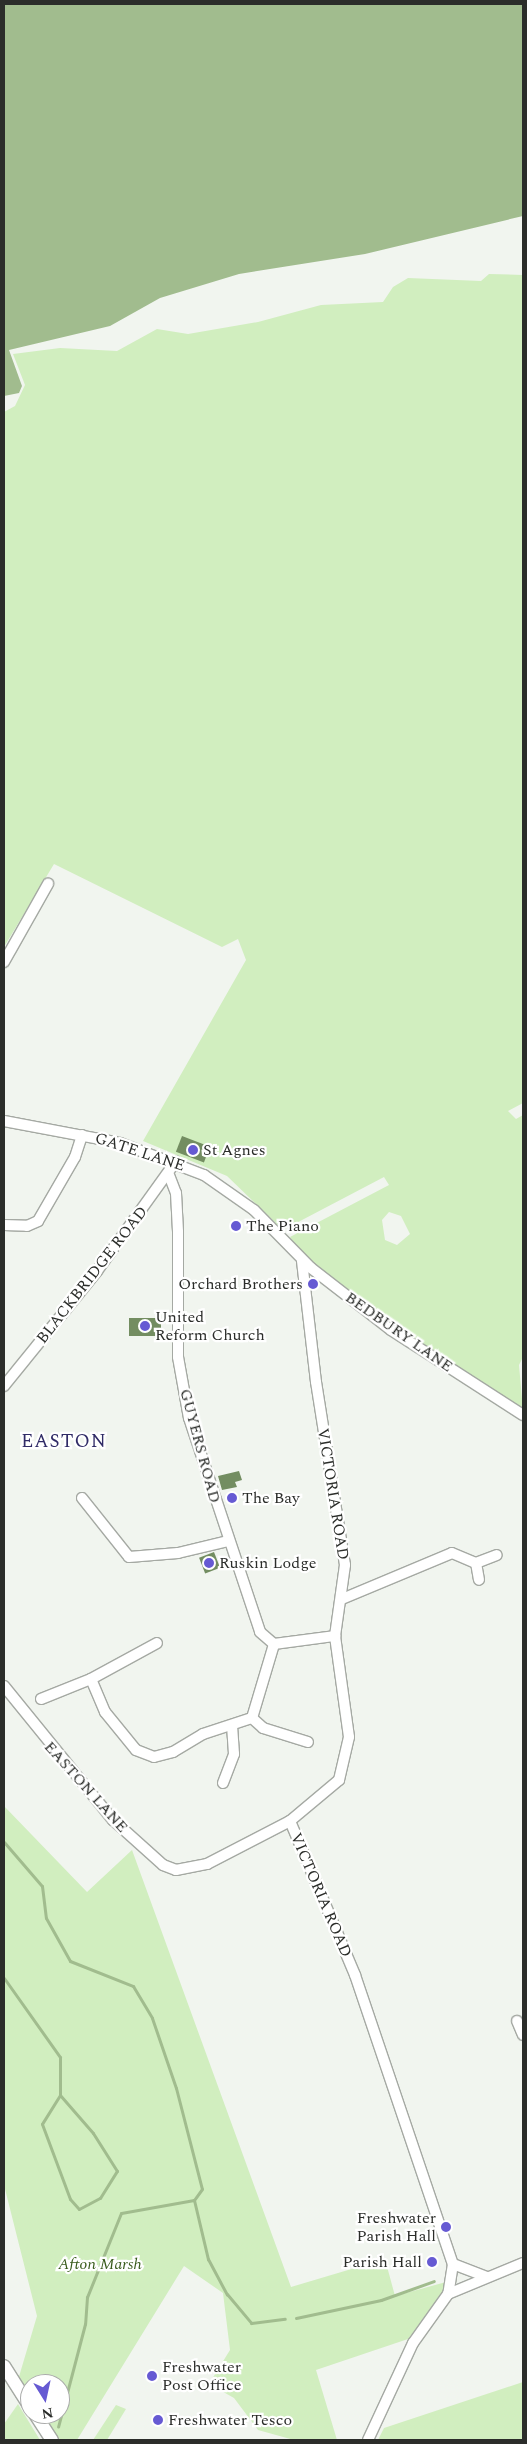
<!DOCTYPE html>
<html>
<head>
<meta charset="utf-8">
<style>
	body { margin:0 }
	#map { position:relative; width:527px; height:2444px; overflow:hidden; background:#f1f5ef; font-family:Spectral,serif }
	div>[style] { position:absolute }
	.green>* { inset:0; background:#d1eebf }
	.water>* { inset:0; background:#a1bc8e }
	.stream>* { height:3px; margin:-1.5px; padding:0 1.5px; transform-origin:1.5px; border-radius:1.5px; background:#a1bc8e }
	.building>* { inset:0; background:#738d61; transform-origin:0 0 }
	.roads { filter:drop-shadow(1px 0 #a5a9a3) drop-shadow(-1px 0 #a5a9a3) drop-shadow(0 1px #a5a9a3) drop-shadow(0 -1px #a5a9a3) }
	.minor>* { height:10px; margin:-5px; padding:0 5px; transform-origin:5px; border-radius:5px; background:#fff }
	.major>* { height:12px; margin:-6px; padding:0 6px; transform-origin:6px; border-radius:6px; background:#fff }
	.dots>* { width:14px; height:14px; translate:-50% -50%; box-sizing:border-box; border:2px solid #fff; border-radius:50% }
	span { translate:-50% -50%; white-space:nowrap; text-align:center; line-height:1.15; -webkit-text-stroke:4.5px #fff; paint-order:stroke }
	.poi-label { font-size:16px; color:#2b2d2a }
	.left { translate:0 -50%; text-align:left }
	.right { translate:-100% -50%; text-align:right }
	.street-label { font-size:16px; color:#2b2d2a }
	.park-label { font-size:16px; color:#385b1b; font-style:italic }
	.quarter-label { font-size:19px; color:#302b66; letter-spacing:1px }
	.frame { position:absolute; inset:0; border:5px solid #2b2d2a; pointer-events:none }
	.north { position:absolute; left:20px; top:2374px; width:50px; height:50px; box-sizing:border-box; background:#fff; border:1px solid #aaabaa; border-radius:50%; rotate:170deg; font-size:14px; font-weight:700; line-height:20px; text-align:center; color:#2b2d2a }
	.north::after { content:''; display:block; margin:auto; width:18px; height:22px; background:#665ad3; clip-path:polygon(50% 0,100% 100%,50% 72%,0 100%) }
</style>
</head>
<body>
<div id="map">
	<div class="green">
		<i style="clip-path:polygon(evenodd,489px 274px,523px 275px,523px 1103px,508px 1111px,516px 1119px,523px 1115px,523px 1357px,519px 1365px,523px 1410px,415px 1344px,304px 1258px,290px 1237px,389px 1185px,384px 1177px,283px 1230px,227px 1176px,143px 1141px,246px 960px,238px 939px,222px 947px,54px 864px,4px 947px,4px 412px,15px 406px,25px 385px,13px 354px,60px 348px,117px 351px,157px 329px,188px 334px,258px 322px,321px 305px,383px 302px,393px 287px,408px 278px,481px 281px,489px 274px,389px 1212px,401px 1216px,410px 1234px,397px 1245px,385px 1240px,382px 1220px,389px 1212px)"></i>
		<i style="clip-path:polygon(4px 1806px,87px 1892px,132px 1850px,291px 2287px,385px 2259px,395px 2296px,446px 2282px,439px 2300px,408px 2339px,316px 2370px,337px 2440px,294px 2440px,258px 2430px,234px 2398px,209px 2384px,230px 2350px,223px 2293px,184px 2266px,77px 2440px,60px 2440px,42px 2414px,60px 2414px,60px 2384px,30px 2384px,30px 2397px,18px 2380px,37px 2316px,4px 2185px)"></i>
		<i style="clip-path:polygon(523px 2382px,523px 2440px,378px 2440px,384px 2428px)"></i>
		<i style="clip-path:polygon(18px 2404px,40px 2440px,4px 2440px,4px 2424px)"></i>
		<i style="clip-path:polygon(116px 2405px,126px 2409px,107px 2440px,93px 2440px)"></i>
	</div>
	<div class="water">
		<i style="clip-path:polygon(4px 4px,523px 4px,523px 216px,365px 254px,239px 274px,160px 298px,110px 326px,9px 350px,22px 386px,19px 393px,4px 396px)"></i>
	</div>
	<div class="stream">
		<i style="left:4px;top:1842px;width:58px;rotate:49.2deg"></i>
		<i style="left:42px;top:1886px;width:32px;rotate:83deg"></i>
		<i style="left:46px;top:1918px;width:49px;rotate:60.8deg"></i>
		<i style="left:70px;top:1961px;width:68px;rotate:21.6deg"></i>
		<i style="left:133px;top:1986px;width:37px;rotate:59deg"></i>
		<i style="left:152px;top:2018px;width:74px;rotate:71.1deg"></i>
		<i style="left:176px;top:2088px;width:104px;rotate:75.6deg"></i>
		<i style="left:202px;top:2189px;width:14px;rotate:126deg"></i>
		<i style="left:194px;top:2200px;width:74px;rotate:169.9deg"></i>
		<i style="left:121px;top:2213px;width:91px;rotate:112deg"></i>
		<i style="left:87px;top:2297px;width:27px;rotate:94deg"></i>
		<i style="left:85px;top:2324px;width:106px;rotate:104.7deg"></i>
		<i style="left:4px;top:1978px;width:97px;rotate:54.7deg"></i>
		<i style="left:60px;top:2057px;width:38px;rotate:90deg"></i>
		<i style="left:60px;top:2095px;width:34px;rotate:122deg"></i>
		<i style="left:42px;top:2124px;width:80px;rotate:69.5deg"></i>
		<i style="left:70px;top:2199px;width:13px;rotate:48deg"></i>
		<i style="left:79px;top:2209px;width:24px;rotate:-28deg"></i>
		<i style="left:100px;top:2198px;width:32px;rotate:-58deg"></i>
		<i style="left:117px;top:2171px;width:45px;rotate:-122.3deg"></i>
		<i style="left:93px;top:2133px;width:50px;rotate:-131deg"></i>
		<i style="left:194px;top:2200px;width:61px;rotate:76.7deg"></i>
		<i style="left:208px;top:2259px;width:40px;rotate:62deg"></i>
		<i style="left:227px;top:2294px;width:38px;rotate:50deg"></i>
		<i style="left:251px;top:2323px;width:34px;rotate:-7deg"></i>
		<i style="left:296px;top:2318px;width:87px;rotate:-12deg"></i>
		<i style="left:381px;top:2300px;width:56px;rotate:-19.7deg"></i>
	</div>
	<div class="building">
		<i style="left:182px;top:1136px;width:30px;height:17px;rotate:21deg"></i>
		<i style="left:129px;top:1318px;width:32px;height:18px"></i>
		<i style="clip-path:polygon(239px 1471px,242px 1480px,235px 1482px,237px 1487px,222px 1490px,218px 1476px)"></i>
		<i style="left:214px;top:1552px;width:17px;height:16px;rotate:69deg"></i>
	</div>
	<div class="roads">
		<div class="minor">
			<i style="left:4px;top:962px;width:90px;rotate:-60.6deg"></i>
			<i style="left:4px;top:1121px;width:118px;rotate:10.7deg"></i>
			<i style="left:120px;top:1143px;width:90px;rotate:20.9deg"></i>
			<i style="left:204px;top:1175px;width:61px;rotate:35deg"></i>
			<i style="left:254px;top:1210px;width:81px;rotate:45.5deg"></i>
			<i style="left:311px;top:1268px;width:101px;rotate:37.8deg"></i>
			<i style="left:391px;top:1330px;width:157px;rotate:32.8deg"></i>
			<i style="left:169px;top:1175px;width:19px;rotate:69deg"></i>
			<i style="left:176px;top:1193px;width:39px;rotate:87deg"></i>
			<i style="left:178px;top:1232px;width:125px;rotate:90deg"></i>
			<i style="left:178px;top:1357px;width:62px;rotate:79.8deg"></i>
			<i style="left:189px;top:1418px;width:225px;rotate:71.6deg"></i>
			<i style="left:260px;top:1632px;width:18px;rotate:41deg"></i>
			<i style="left:274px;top:1644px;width:62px;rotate:-7.5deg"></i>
			<i style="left:4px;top:1225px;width:23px;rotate:2deg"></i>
			<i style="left:27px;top:1226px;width:12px;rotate:-24deg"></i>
			<i style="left:38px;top:1221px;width:74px;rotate:-60deg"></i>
			<i style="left:75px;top:1157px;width:23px;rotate:-72deg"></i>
			<i style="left:4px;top:1386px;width:148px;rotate:-51deg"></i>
			<i style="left:97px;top:1271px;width:135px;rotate:-54.3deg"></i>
			<i style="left:82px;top:1498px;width:75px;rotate:51.5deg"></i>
			<i style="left:129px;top:1557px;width:49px;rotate:-4.7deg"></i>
			<i style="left:178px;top:1553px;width:51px;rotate:-13.5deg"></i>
			<i style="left:476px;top:1563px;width:17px;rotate:80deg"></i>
			<i style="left:342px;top:1599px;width:119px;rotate:-22.7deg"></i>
			<i style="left:452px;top:1553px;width:26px;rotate:23deg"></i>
			<i style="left:476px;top:1563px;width:22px;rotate:-21deg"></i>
			<i style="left:91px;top:1679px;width:75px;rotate:-28.6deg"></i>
			<i style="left:4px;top:1686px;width:173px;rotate:50.9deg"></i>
			<i style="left:113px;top:1820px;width:67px;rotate:42deg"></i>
			<i style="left:163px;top:1865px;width:14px;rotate:21deg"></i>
			<i style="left:176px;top:1870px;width:32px;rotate:-11deg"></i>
			<i style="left:207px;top:1864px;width:93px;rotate:-27.4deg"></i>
			<i style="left:290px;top:1821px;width:64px;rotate:-39.9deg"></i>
			<i style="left:339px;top:1780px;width:44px;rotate:-76.9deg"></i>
			<i style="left:349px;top:1737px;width:102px;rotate:-97.9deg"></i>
			<i style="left:335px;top:1636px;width:72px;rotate:-82deg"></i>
			<i style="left:345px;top:1565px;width:185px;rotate:-99deg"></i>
			<i style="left:316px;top:1382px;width:122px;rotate:-96.6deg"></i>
			<i style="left:41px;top:1699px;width:54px;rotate:-21.8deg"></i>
			<i style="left:91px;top:1679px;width:36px;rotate:67deg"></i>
			<i style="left:105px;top:1712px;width:49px;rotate:50.8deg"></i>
			<i style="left:136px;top:1750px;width:19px;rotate:21deg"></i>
			<i style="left:154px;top:1757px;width:20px;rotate:-15deg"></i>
			<i style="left:173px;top:1752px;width:35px;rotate:-31deg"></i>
			<i style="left:203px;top:1734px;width:52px;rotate:-18.1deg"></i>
			<i style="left:252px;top:1718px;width:77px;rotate:-73.4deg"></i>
			<i style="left:252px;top:1718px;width:15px;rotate:42deg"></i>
			<i style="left:263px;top:1728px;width:47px;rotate:17.3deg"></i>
			<i style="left:223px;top:1783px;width:31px;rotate:-69deg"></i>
			<i style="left:234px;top:1754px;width:26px;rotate:-94deg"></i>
			<i style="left:290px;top:1821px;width:167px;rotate:67.1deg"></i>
			<i style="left:355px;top:1975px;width:305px;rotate:71.3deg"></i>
			<i style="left:453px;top:2264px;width:30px;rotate:99deg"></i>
			<i style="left:448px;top:2294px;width:60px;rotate:125.5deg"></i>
			<i style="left:413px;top:2343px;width:107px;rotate:114.9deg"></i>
			<i style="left:517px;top:2021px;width:15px;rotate:67deg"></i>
			<i style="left:453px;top:2264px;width:36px;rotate:21deg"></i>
			<i style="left:448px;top:2294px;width:81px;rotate:-22.5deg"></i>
		</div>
		<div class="major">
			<i style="left:4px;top:2366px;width:49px;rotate:57.6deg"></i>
			<i style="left:35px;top:2414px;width:31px;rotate:57deg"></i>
		</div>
	</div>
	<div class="dots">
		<i style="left:193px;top:1150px;background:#665ad3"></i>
		<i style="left:236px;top:1226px;background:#665ad3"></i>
		<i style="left:313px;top:1284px;background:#665ad3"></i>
		<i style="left:145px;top:1326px;background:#665ad3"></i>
		<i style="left:232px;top:1498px;background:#665ad3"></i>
		<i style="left:209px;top:1563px;background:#665ad3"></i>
		<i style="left:446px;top:2227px;background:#665ad3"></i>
		<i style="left:432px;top:2262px;background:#665ad3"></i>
		<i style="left:152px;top:2376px;background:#665ad3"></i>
		<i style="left:158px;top:2420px;background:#665ad3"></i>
	</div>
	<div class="poi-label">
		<span class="left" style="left:203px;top:1150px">St Agnes</span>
		<span class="left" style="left:246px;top:1226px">The Piano</span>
		<span class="right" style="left:303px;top:1284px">Orchard Brothers</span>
		<span class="left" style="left:155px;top:1326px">United<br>Reform Church</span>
		<span class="left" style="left:242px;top:1498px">The Bay</span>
		<span class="left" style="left:219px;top:1563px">Ruskin Lodge</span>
		<span class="right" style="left:436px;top:2227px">Freshwater<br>Parish Hall</span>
		<span class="right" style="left:422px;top:2262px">Parish Hall</span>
		<span class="left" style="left:162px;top:2376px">Freshwater<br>Post Office</span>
		<span class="left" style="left:168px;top:2420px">Freshwater Tesco</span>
	</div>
	<div class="street-label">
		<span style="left:140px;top:1152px;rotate:18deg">GATE LANE</span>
		<span style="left:92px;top:1275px;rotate:-52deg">BLACKBRIDGE ROAD</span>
		<span style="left:399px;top:1332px;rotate:35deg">BEDBURY LANE</span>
		<span style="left:200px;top:1446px;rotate:75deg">GUYERS ROAD</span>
		<span style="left:333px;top:1494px;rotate:81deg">VICTORIA ROAD</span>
		<span style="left:86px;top:1787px;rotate:48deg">EASTON LANE</span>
		<span style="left:321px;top:1895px;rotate:67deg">VICTORIA ROAD</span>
	</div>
	<div class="park-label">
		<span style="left:100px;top:2264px">Afton Marsh</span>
	</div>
	<div class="quarter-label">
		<span style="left:64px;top:1442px">EASTON</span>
	</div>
	<div class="frame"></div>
	<div class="north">N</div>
</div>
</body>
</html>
